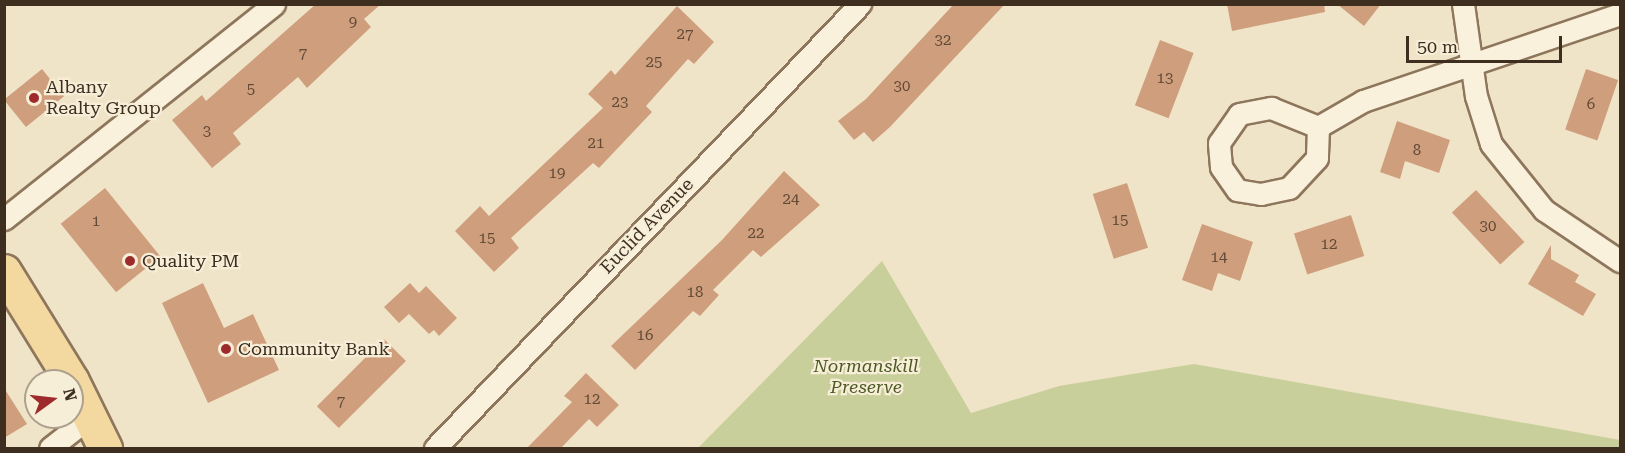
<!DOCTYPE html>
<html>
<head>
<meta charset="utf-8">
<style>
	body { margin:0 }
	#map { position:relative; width:1625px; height:453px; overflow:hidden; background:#f0e4c8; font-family:"Roboto Serif",serif }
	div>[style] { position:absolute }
	.green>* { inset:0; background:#c9cf9b }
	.building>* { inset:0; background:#cf9f7d; transform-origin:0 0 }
	.roads { filter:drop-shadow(2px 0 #8d765c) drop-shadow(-2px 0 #8d765c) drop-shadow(0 2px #8d765c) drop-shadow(0 -2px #8d765c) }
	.street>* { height:21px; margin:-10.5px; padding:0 10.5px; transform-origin:10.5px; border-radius:10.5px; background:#faf1dc }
	.primary>* { height:33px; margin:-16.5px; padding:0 16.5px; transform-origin:16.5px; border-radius:16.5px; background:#f3d9a0 }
	.dots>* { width:16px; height:16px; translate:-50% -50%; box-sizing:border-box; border:3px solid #f7eed8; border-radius:50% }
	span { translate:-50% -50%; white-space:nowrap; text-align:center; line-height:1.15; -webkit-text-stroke:4.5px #f7eed8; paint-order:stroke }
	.number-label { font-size:15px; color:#624a37 }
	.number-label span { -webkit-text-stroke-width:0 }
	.poi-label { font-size:18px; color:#3d2e20 }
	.left { translate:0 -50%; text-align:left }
	.street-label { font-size:18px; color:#3d2e20 }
	.park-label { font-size:18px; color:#4d5a26; font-style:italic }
	.frame { position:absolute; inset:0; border:6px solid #3d2e20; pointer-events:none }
	.north { position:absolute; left:24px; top:369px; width:60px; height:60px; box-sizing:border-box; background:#f7eed8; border:2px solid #ada18e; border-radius:50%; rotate:75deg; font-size:16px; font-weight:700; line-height:24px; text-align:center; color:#3d2e20 }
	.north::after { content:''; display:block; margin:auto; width:21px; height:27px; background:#9e2a2b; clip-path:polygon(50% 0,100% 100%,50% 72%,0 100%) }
	.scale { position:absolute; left:1406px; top:36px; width:156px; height:27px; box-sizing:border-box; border:3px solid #3d2e20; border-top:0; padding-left:8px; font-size:18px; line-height:21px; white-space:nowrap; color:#3d2e20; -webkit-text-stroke:4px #f7eed8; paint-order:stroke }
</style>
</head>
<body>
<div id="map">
	<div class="green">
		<i style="clip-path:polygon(882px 261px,971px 413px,1059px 386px,1194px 364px,1620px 440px,1620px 448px,698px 448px)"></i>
	</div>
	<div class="building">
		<i style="clip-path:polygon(316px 4px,381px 4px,364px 19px,371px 27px,307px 88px,298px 77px,233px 133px,241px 144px,212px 168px,172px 120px,202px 95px,206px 101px)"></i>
		<i style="clip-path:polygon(954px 4px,1005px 4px,890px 127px,873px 142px,864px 132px,854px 140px,838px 121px,866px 99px)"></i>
		<i style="clip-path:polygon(1227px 4px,1324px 4px,1325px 12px,1232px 31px)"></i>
		<i style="clip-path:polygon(1337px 4px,1381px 4px,1364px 26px)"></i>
		<i style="clip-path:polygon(677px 6px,714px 42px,694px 64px,688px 59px,646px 106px,652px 112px,599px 168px,593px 163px,511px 238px,519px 248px,494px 272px,455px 231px,480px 206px,489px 216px,603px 108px,588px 94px,611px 70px,615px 75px)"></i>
		<i style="left:1160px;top:40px;width:36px;height:70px;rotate:21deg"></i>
		<i style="left:42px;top:69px;width:35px;height:49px;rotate:51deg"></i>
		<i style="left:1586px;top:69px;width:34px;height:64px;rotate:19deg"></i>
		<i style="clip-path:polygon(1397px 121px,1450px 140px,1439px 173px,1405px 161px,1400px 179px,1380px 172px)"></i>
		<i style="clip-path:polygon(784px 171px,820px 205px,761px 257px,753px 250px,713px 290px,719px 295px,700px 316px,693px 311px,635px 370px,611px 346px,722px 240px)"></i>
		<i style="left:1127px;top:183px;width:68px;height:36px;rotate:72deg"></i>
		<i style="left:105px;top:188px;width:88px;height:57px;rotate:51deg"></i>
		<i style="left:1476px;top:190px;width:71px;height:33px;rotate:47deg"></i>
		<i style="left:1351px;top:215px;width:43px;height:60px;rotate:72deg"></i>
		<i style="clip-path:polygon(1202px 224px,1253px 242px,1240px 281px,1218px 273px,1212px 291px,1182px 280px)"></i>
		<i style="clip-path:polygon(1551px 245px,1551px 259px,1579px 275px,1575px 282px,1596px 294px,1583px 316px,1528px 284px)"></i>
		<i style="clip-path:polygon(203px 283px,224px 328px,253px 314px,279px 370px,208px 403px,162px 303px)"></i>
		<i style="clip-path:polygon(410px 283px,419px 293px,426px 286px,457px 318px,439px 336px,434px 330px,429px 334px,409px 314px,399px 323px,384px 307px)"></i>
		<i style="left:384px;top:339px;width:31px;height:95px;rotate:45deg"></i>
		<i style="clip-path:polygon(586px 373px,619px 405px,597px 427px,589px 419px,561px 448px,527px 448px,572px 402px,564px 396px)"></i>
		<i style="clip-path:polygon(4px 388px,27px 424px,4px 438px)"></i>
	</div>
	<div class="roads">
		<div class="street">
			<i style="left:1463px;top:4px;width:93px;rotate:82deg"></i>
			<i style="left:1476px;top:96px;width:50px;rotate:72.6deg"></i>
			<i style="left:1491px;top:144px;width:85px;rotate:51.2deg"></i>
			<i style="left:1544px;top:210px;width:92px;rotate:33.9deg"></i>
			<i style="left:1271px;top:108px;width:51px;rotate:22deg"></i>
			<i style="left:1318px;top:127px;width:31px;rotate:92deg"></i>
			<i style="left:1317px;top:158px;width:41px;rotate:133deg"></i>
			<i style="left:1289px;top:188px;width:29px;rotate:168deg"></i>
			<i style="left:1261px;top:194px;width:24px;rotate:-171deg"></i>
			<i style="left:1237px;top:190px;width:28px;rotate:-125deg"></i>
			<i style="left:1221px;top:167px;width:24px;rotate:-95deg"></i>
			<i style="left:1219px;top:143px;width:35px;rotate:-55deg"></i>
			<i style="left:1239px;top:114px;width:33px;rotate:-11deg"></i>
			<i style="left:1318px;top:127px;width:52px;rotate:-30deg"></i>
			<i style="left:1363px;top:101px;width:271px;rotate:-18.7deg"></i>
			<i style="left:4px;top:219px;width:345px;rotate:-38.5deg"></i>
			<i style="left:50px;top:448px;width:52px;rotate:-38deg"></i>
			<i style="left:435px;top:448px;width:615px;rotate:-46.25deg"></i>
		</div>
		<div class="primary">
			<i style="left:4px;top:271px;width:129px;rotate:58.3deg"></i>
			<i style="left:72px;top:381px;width:75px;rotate:63.8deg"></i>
		</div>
	</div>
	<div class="dots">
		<i style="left:34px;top:98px;background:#9e2a2b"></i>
		<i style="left:130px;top:261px;background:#9e2a2b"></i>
		<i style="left:226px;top:349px;background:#9e2a2b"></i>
	</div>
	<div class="number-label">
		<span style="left:353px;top:23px">9</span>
		<span style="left:685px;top:35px">27</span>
		<span style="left:943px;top:41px">32</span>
		<span style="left:303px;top:54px">7</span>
		<span style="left:654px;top:63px">25</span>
		<span style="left:1165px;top:79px">13</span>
		<span style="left:902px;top:87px">30</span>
		<span style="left:251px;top:90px">5</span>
		<span style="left:620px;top:103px">23</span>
		<span style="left:1591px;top:105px">6</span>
		<span style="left:207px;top:132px">3</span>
		<span style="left:596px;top:144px">21</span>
		<span style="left:1417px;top:151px">8</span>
		<span style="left:557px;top:174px">19</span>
		<span style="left:791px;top:200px">24</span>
		<span style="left:1120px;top:221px">15</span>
		<span style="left:96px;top:222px">1</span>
		<span style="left:1488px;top:227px">30</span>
		<span style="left:756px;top:234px">22</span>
		<span style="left:487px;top:239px">15</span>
		<span style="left:1329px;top:245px">12</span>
		<span style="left:1219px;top:258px">14</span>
		<span style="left:695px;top:293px">18</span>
		<span style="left:645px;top:336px">16</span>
		<span style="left:592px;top:400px">12</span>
		<span style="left:341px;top:402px">7</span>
	</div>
	<div class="poi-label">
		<span class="left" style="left:46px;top:98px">Albany<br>Realty Group</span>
		<span class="left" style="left:142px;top:261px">Quality PM</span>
		<span class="left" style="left:238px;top:349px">Community Bank</span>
	</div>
	<div class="street-label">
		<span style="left:647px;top:226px;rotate:-46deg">Euclid Avenue</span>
	</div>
	<div class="park-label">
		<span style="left:866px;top:377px">Normanskill<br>Preserve</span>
	</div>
	<div class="frame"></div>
	<div class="north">N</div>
	<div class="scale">50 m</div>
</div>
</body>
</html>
